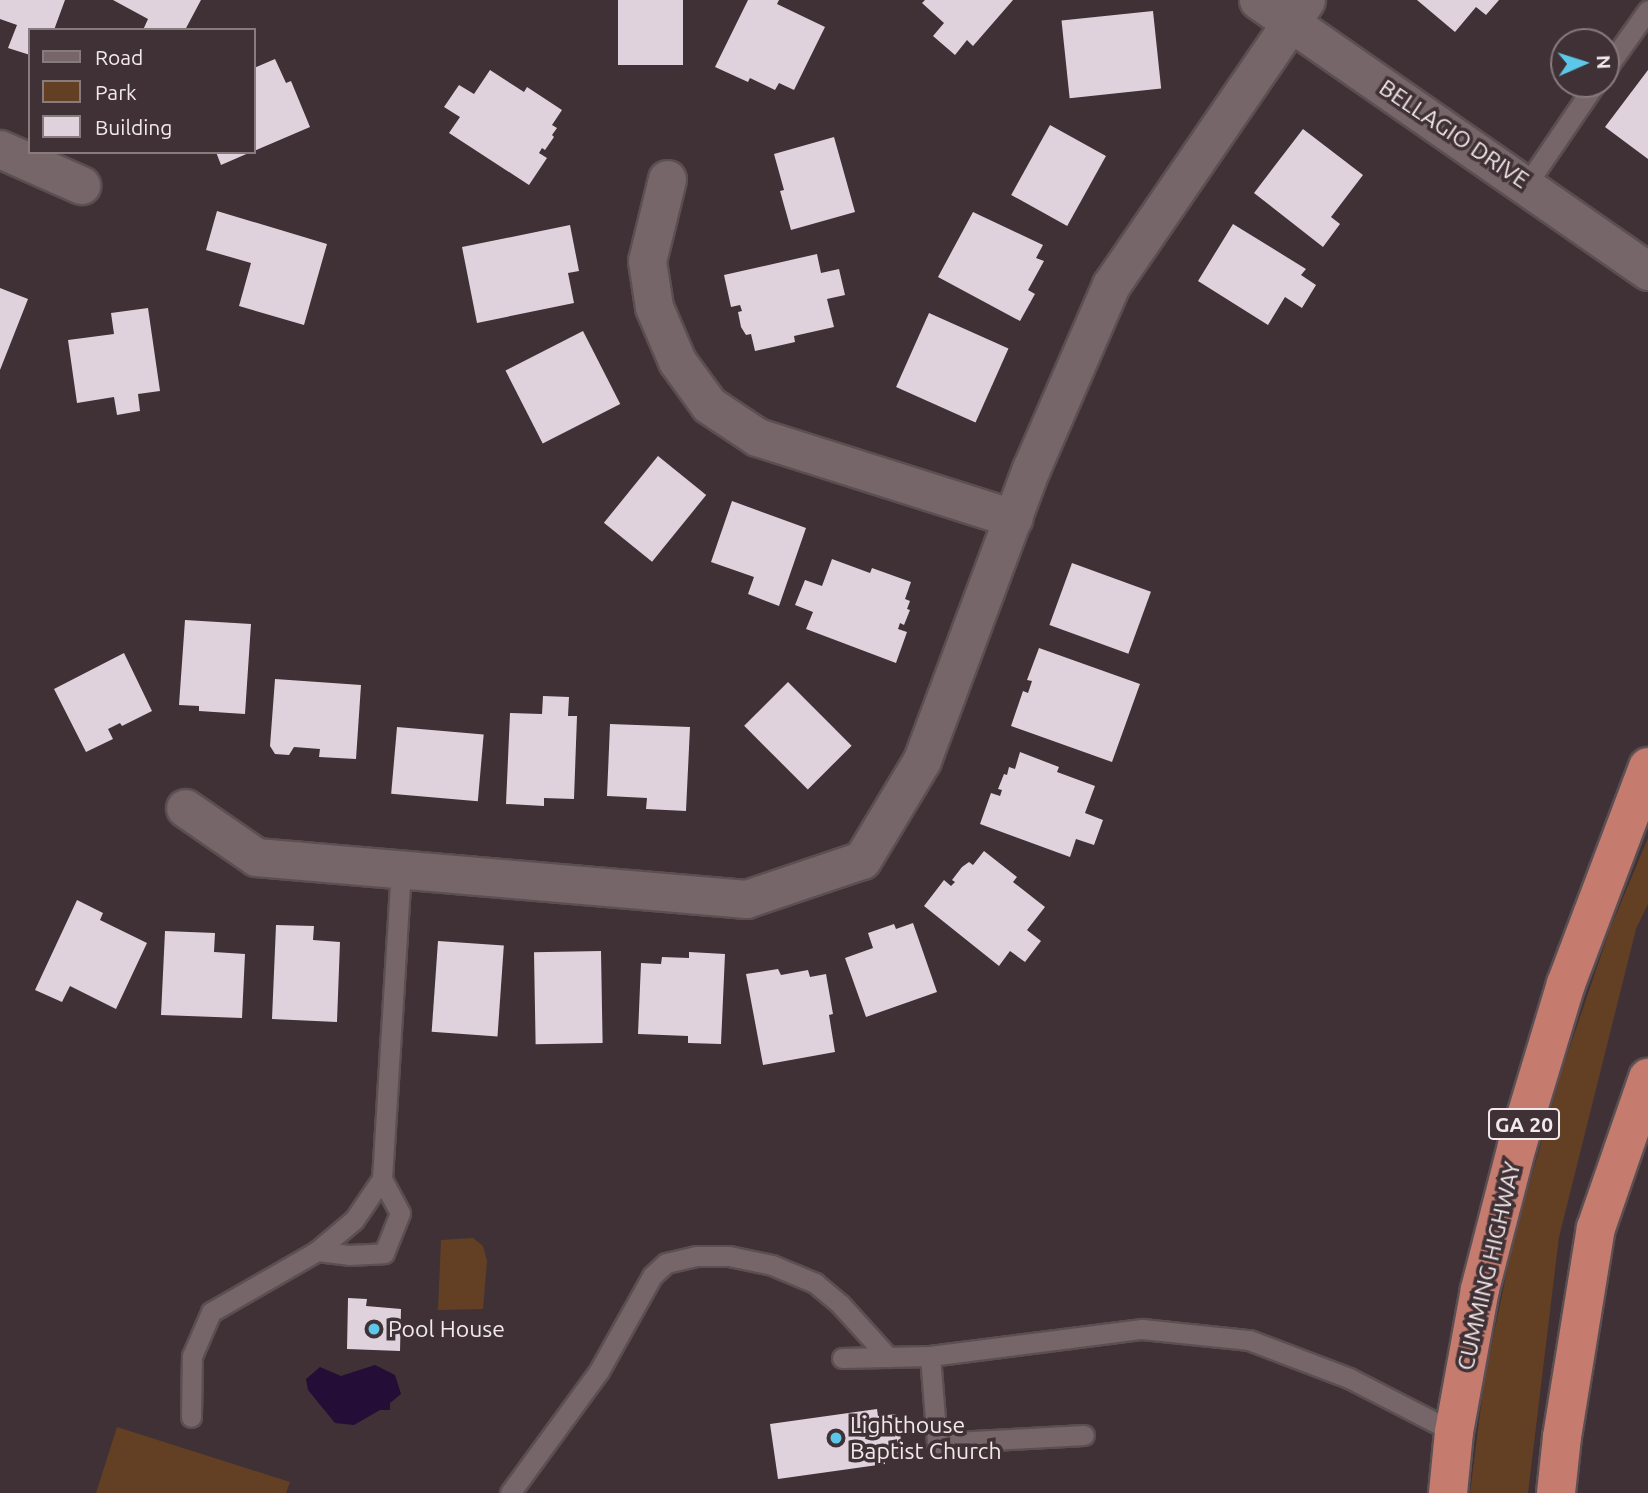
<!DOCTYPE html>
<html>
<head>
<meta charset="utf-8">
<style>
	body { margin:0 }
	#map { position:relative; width:1648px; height:1493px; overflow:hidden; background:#3f3135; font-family:Ubuntu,sans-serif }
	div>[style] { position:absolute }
	.green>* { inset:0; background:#634024 }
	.water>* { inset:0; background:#240d37 }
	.building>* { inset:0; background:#e0d2dc; transform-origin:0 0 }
	.roads { filter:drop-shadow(2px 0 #5b4f52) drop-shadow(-2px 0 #5b4f52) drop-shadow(0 2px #5b4f52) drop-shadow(0 -2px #5b4f52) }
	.lane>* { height:19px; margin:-9.5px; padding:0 9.5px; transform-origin:9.5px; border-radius:9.5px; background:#76666a }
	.street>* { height:37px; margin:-18.5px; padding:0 18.5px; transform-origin:18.5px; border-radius:18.5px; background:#76666a }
	.highway>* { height:38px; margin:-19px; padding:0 19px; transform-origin:19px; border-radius:19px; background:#c57c6f }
	.dots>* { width:19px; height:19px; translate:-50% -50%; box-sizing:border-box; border:4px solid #3f3135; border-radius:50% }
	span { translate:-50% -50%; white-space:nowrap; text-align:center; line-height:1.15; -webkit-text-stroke:7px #3f3135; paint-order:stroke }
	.shield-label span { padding:2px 5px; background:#3f3135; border:2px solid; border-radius:5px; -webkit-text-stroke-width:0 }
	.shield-label { font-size:21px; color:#f2e9eb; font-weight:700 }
	.street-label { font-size:23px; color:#f2e9eb }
	.poi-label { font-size:23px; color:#f2e9eb }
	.left { translate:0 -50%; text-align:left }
	.legend { position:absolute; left:28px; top:28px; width:228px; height:126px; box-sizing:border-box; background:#3f3135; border:2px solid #877b7e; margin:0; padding:9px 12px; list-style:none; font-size:21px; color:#f2e9eb }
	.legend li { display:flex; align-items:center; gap:14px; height:35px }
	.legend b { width:35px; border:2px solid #877b7e }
	.north { position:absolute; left:1550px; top:28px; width:70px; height:70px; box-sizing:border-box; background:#3f3135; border:2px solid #877b7e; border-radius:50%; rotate:87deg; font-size:19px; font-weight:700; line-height:28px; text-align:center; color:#f2e9eb }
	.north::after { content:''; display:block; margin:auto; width:24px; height:32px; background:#5cc7e8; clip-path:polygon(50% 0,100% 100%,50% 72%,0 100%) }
</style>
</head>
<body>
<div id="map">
	<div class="green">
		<i style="clip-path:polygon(1648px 838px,1648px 904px,1636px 929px,1559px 1237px,1528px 1493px,1470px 1493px,1484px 1382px,1514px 1237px,1563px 1067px,1610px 929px)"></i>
		<i style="clip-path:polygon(473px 1238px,483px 1246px,487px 1261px,483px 1309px,438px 1310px,441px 1240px)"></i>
		<i style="clip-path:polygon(117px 1427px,290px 1482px,286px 1493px,96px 1493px)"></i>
	</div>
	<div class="water">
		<i style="clip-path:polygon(375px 1365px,395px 1375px,401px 1394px,390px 1403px,390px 1410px,380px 1410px,354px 1425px,335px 1423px,308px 1390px,306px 1379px,320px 1367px,341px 1376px)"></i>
	</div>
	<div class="building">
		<i style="clip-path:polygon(0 0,65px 0,54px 30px,30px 30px,30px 55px,8px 48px,17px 25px,0 19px)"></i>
		<i style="clip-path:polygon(113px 0,201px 0,185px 30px,143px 30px,148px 19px)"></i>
		<i style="left:618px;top:0;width:65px;height:65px"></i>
		<i style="clip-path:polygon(748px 0,779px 0,777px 4px,825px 27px,794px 90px,779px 83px,775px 90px,750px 78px,748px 82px,715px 67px)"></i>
		<i style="clip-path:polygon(925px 0,1013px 0,973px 46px,967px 40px,955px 55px,933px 36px,944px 23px,922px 3px)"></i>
		<i style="clip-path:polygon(1417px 0,1499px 0,1486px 15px,1476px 7px,1455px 32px)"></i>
		<i style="left:1153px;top:11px;width:78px;height:92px;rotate:84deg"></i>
		<i style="clip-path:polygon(275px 59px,286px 83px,291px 81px,310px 127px,254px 151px,254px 68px)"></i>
		<i style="clip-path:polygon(490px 70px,524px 92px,527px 87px,562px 110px,552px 125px,557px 128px,552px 135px,554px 137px,545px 150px,542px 148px,539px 153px,547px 158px,529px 185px,449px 133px,460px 117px,444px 107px,459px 85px,474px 94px)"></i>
		<i style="clip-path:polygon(1648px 70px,1648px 159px,1605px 127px)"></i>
		<i style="left:1050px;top:125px;width:64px;height:80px;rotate:29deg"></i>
		<i style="clip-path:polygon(1303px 129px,1363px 175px,1331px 217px,1340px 224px,1323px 247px,1254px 193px)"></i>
		<i style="clip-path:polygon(834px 137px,855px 212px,791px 230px,780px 191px,784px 190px,774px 154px)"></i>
		<i style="clip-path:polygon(216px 152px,251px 152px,221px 165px)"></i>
		<i style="clip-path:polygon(217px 211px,327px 244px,304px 325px,239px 306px,251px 263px,206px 250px)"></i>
		<i style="clip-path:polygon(973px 212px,1043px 245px,1036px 258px,1044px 261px,1028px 290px,1035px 294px,1020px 321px,938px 277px)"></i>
		<i style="clip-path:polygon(1233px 224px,1306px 269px,1301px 275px,1316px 285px,1302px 308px,1285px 297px,1268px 325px,1198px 281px)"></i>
		<i style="clip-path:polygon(570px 225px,579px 271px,568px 273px,574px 303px,477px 323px,462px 247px)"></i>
		<i style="clip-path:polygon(817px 254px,821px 273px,839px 269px,845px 295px,827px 299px,834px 327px,794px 336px,795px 342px,755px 351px,751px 334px,746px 335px,741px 327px,738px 312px,742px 311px,740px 305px,731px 307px,724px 275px)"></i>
		<i style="clip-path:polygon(0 288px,28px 299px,0 370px)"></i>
		<i style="clip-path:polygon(148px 308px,160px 391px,138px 394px,140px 411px,117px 415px,114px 397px,77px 403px,68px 340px,114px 334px,111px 313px)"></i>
		<i style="left:929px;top:313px;width:87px;height:81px;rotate:24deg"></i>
		<i style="left:583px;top:331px;width:82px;height:87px;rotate:63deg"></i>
		<i style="left:658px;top:456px;width:62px;height:86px;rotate:39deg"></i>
		<i style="clip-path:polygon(732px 501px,806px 528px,779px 606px,748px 594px,754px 577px,711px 562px)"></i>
		<i style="clip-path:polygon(832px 559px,870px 573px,872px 568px,911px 582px,905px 599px,910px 601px,907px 609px,910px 610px,904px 625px,900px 623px,898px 629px,907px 632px,896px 663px,806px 629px,813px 612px,795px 605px,805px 580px,822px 586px)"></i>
		<i style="left:1072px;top:563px;width:84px;height:66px;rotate:20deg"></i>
		<i style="clip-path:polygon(185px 620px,251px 624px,245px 714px,199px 711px,199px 706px,179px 705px)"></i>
		<i style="clip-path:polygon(1039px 648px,1140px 684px,1112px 762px,1011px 726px,1023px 691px,1028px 693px,1032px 681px,1027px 680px)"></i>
		<i style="clip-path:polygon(124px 653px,152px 711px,122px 726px,120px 723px,108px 729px,113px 739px,86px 752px,54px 689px)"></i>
		<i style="clip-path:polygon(275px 679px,361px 685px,356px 759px,319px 757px,320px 749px,294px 747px,289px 755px,275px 754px,270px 746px)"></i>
		<i style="left:788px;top:682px;width:90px;height:62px;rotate:45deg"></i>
		<i style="clip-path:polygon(543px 696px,569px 697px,568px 716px,577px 716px,574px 799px,544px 798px,544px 806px,506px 804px,510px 713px,542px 714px)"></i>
		<i style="clip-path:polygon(610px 724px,690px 727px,686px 811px,646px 809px,647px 798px,607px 796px)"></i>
		<i style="left:397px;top:727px;width:87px;height:67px;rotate:5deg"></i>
		<i style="clip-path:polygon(1020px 752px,1059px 767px,1057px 772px,1095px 786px,1085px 813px,1103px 820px,1094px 845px,1076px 839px,1070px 857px,980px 824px,991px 793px,1000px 796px,1002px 790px,998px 789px,1004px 774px,1007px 775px,1009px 767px,1015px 769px)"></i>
		<i style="clip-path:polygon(984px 851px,1017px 877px,1013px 882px,1045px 907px,1027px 930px,1041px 941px,1025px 962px,1010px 951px,999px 966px,924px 906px,944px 880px,951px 886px,955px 882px,952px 880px,962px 867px,969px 862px,973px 865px)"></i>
		<i style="clip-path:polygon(77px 900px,103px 913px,100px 920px,147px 943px,116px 1009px,70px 986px,62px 1002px,35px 990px)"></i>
		<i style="clip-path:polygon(913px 923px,937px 992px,866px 1017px,845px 958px,873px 948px,868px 933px,894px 924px,896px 929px)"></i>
		<i style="clip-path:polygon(276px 925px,314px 926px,313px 940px,340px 942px,337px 1022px,272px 1019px)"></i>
		<i style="clip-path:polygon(165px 931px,215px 933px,214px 952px,245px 954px,242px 1018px,161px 1015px)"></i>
		<i style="left:438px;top:941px;width:66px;height:91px;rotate:4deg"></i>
		<i style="left:601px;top:951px;width:92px;height:67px;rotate:89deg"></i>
		<i style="clip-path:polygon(689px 952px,725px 954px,721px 1044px,688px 1043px,688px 1036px,638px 1034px,641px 963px,661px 964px,662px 957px,689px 958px)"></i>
		<i style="clip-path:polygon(778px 969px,781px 975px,808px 970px,810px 977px,826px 974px,833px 1014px,829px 1015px,835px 1052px,763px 1065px,746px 974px)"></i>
		<i style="clip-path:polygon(348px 1298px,367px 1299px,366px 1306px,401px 1309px,400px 1351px,347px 1349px)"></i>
		<i style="clip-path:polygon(877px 1409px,878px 1416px,897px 1414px,903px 1453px,884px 1456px,885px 1464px,778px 1479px,770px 1424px)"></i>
	</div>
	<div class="roads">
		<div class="lane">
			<i style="left:1606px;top:69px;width:72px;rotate:-54.6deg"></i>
			<i style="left:1527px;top:184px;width:121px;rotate:-55.8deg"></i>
			<i style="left:317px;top:1251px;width:32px;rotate:7deg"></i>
			<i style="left:349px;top:1255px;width:35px;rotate:-3deg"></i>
			<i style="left:384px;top:1253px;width:43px;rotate:-68.2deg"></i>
			<i style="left:400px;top:1213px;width:38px;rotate:-118deg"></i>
			<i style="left:930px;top:1356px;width:87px;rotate:85.4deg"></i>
			<i style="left:937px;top:1443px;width:147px;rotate:-3.1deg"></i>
			<i style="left:842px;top:1358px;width:88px;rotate:-1.3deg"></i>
			<i style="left:930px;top:1356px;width:214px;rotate:-7.3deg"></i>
			<i style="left:1142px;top:1329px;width:108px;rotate:5.9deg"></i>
			<i style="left:1249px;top:1340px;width:107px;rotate:20.8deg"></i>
			<i style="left:1349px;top:1378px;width:118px;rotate:27.2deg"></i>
			<i style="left:191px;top:1417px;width:61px;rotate:-89.1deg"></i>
			<i style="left:192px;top:1356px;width:48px;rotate:-66.6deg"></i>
			<i style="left:211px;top:1312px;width:122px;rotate:-29.9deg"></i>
			<i style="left:317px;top:1251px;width:48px;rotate:-40deg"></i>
			<i style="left:354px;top:1220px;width:50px;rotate:-55.7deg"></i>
			<i style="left:382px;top:1179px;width:311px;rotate:-86.5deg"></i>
			<i style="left:510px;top:1493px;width:151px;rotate:-53.9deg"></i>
			<i style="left:599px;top:1371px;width:109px;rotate:-60.8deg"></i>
			<i style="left:652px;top:1276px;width:19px;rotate:-43deg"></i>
			<i style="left:666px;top:1263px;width:31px;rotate:-13deg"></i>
			<i style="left:696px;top:1256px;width:33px"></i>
			<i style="left:729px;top:1256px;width:44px;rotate:11.8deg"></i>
			<i style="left:772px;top:1265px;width:47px;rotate:22.7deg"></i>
			<i style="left:815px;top:1283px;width:33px;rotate:40deg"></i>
			<i style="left:840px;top:1304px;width:72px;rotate:47.8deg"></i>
		</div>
		<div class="street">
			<i style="left:1258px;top:0;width:475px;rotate:34.8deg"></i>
			<i style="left:0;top:149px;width:89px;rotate:24deg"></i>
			<i style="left:667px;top:179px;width:84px;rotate:103.7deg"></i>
			<i style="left:647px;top:261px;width:47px;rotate:81.3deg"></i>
			<i style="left:654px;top:307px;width:59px;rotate:66.9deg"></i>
			<i style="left:677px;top:361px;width:54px;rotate:54deg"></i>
			<i style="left:709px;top:405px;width:58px;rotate:33.7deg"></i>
			<i style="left:757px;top:437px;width:269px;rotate:17.6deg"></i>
			<i style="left:185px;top:808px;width:86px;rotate:34.6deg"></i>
			<i style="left:256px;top:857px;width:492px;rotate:4.9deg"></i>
			<i style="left:746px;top:899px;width:122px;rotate:-18.6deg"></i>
			<i style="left:862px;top:860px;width:117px;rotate:-59deg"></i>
			<i style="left:922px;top:760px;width:311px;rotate:-69.5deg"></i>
			<i style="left:1031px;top:469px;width:201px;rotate:-66.5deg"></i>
			<i style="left:1111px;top:285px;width:345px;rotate:-55.6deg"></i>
		</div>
		<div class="highway">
			<i style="left:1448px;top:1493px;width:61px;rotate:-84.4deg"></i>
			<i style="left:1454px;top:1432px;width:145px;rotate:-79.7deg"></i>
			<i style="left:1480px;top:1289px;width:148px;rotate:-75.5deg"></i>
			<i style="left:1517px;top:1146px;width:169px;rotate:-73.2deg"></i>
			<i style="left:1566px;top:984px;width:232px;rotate:-69.3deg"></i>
			<i style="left:1556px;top:1493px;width:56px;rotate:-83.9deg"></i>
			<i style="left:1562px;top:1437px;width:212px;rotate:-80.8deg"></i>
			<i style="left:1596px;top:1228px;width:159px;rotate:-70.9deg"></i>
		</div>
	</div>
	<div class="dots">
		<i style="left:374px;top:1329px;background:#5cc7e8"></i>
		<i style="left:836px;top:1438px;background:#5cc7e8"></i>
	</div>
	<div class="shield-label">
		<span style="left:1524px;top:1124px">GA 20</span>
	</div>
	<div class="street-label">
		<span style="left:1454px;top:134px;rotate:34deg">BELLAGIO DRIVE</span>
		<span style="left:1489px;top:1266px;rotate:-77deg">CUMMING HIGHWAY</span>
	</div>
	<div class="poi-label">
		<span class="left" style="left:388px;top:1329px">Pool House</span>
		<span class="left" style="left:850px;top:1438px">Lighthouse<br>Baptist Church</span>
	</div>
	<ul class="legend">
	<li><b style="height:9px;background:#76666a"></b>Road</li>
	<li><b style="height:19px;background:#634024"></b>Park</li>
	<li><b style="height:19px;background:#e0d2dc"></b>Building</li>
	</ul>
	<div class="north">N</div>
</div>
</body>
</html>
